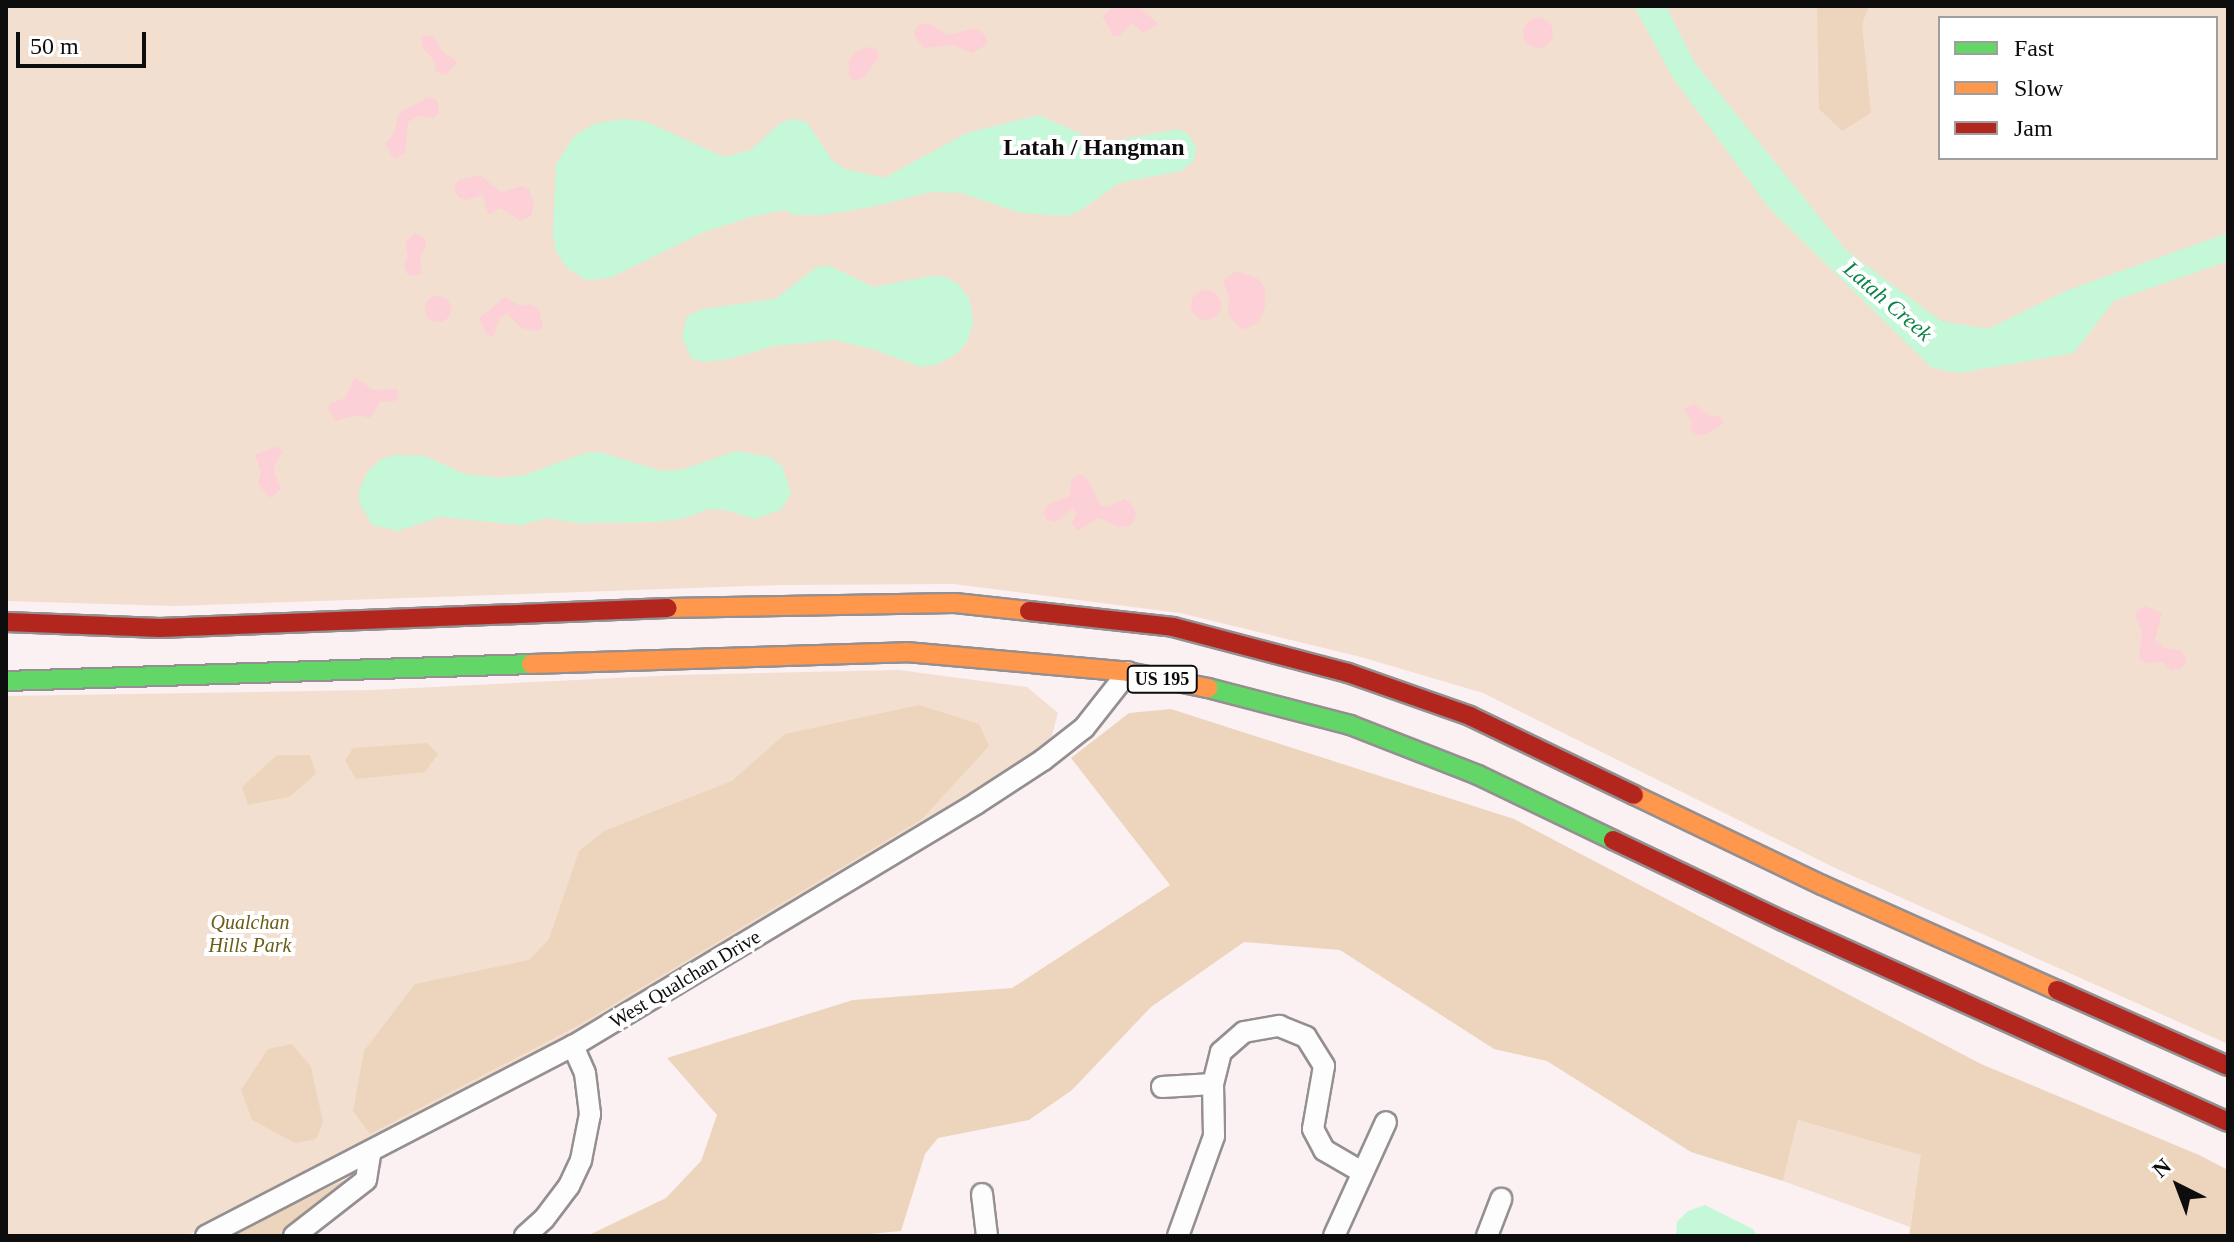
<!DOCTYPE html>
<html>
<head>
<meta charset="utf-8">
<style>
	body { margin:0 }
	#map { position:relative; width:2234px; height:1242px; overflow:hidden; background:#fbf0f2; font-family:"Times New Roman",serif }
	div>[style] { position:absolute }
	.green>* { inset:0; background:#f3dfcf }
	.forest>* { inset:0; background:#ecd5bc }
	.sand>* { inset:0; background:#fdcfd7 }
	.round { border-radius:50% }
	.water>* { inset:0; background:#c4f8d8 }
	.roads { filter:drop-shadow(2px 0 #948f90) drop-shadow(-2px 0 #948f90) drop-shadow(0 2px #948f90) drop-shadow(0 -2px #948f90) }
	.street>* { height:20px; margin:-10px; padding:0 10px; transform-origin:10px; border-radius:10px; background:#fefdfd }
	.fast>* { height:18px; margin:-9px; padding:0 9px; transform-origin:9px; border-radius:9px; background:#63d668 }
	.slow>* { height:18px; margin:-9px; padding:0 9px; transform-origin:9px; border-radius:9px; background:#ff974d }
	.jam>* { height:18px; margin:-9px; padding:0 9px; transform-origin:9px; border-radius:9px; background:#b3261e }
	span { translate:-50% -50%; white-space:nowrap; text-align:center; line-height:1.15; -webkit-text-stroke:8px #fff; paint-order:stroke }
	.shield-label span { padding:2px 6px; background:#fff; border:2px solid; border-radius:6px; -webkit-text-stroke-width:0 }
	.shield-label { font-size:18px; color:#0d0d0d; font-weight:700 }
	.park-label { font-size:20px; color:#6a5d18; font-style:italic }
	.street-label { font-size:20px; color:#0d0d0d }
	.water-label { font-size:22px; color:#0c8346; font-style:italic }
	.quarter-label { font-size:24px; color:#0d0d0d; font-weight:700 }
	.frame { position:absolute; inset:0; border:8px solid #0d0d0d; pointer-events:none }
	.legend { position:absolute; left:1938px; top:16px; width:280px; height:144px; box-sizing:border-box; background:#fff; border:2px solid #9e9e9e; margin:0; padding:10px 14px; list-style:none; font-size:24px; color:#0d0d0d }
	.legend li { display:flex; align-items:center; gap:16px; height:40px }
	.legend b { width:40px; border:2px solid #9e9e9e }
	.north { position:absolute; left:2138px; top:1146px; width:80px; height:80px; -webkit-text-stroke:6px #fff; paint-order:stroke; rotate:318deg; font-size:22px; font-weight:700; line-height:32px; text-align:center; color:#0d0d0d }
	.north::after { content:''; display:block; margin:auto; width:28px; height:36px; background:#0d0d0d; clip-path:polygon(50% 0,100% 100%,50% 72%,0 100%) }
	.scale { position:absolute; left:16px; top:32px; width:130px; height:36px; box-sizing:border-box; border:4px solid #0d0d0d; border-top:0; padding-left:10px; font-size:24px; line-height:28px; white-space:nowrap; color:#0d0d0d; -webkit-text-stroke:6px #fff; paint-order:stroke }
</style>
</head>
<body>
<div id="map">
	<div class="green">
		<i style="clip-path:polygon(evenodd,6px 6px,2228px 6px,2228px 1044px,1835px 868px,1483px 693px,1361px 657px,1180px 613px,954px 584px,781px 585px,174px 606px,6px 601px,6px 6px,1940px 18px,2216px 18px,2216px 158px,1940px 158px,1940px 18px)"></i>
		<i style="clip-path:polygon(899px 670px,1027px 687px,1058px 713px,1051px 739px,972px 796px,591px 1025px,360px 1149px,186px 1236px,6px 1236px,6px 696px,372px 690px,678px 675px)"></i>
		<i style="clip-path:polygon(1798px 1120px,1922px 1155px,1910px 1227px,1783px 1181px)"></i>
	</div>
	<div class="forest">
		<i style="clip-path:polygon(1817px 6px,1869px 6px,1862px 24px,1871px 113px,1842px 131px,1819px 109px)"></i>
		<i style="clip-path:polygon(919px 705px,979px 724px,989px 746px,922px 819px,581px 1024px,370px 1134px,353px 1111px,364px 1051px,415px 984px,529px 960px,549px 939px,579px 851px,604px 831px,732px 781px,785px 734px)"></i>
		<i style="clip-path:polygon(1171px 709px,1514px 819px,1981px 1064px,2199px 1155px,2228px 1170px,2228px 1236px,1909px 1236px,1921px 1155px,1798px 1120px,1783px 1181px,1691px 1152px,1547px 1061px,1494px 1049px,1340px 950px,1244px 942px,1151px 1007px,1072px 1090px,1029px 1120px,938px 1138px,925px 1154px,901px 1231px,849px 1236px,587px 1236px,666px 1198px,701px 1161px,717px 1115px,667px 1058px,853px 1000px,1012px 988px,1170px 885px,1071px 758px,1129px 713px)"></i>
		<i style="clip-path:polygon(427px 743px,438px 754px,425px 772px,356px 779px,345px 760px,353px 748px)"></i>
		<i style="clip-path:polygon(277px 755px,310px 755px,316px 774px,289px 797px,248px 805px,242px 787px)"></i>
		<i style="clip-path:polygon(292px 1044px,311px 1067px,323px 1122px,316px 1139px,295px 1143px,252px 1120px,241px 1090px,268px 1049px)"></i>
		<i style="clip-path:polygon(383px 1161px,369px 1193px,309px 1236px,228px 1236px)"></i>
	</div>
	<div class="sand">
		<i style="clip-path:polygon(1114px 6px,1138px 6px,1158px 24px,1144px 33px,1132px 23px,1118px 37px,1113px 35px,1102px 16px)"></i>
		<i class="round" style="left:1523px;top:18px;width:30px;height:30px"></i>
		<i style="clip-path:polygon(930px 23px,947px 35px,976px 28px,986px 36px,986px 45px,972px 53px,953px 45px,925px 48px,916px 39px,914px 32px,918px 25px)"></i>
		<i style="clip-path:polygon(425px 35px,434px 37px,442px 51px,457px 62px,446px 75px,436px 72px,434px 60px,422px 47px,421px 38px)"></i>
		<i style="clip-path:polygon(867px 47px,877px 49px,879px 57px,863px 78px,855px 81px,849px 76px,849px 61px,854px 53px)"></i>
		<i style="clip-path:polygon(429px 97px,437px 100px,439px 113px,434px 118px,419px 116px,408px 122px,405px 153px,394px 159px,385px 144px,394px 133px,399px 113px)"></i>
		<i style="clip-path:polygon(480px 175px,501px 192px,522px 186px,529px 189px,534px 204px,531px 216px,520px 221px,501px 208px,488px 215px,483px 195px,466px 200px,459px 198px,454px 189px,458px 180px)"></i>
		<i style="clip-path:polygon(415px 233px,425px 239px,426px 244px,420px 260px,421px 274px,414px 276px,407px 274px,404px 264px,408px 256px,405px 242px)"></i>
		<i style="clip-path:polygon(1236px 271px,1257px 278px,1265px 288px,1265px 307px,1259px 322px,1242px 330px,1228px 315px,1229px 297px,1223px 281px)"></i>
		<i class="round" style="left:1191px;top:290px;width:30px;height:30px"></i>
		<i class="round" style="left:425px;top:296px;width:26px;height:26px"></i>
		<i style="clip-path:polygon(505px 297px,520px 306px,531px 304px,539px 310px,543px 327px,537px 331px,521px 328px,507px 313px,499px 319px,494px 336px,486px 335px,479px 318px)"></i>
		<i style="clip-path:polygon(355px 377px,373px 390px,397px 389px,399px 396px,395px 401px,380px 402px,370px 418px,358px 415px,335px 421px,328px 408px,331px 403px,345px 398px)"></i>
		<i style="clip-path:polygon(1695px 404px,1711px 417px,1720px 416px,1723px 424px,1702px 436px,1695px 434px,1690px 428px,1692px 421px,1683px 409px)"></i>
		<i style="clip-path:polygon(278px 446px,282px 452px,274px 466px,275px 474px,281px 489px,270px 498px,258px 484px,261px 472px,255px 455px)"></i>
		<i style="clip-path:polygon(1080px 474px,1089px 481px,1100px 505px,1107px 507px,1125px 499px,1130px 503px,1137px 515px,1130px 526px,1120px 527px,1098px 518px,1078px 531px,1071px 523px,1077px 514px,1073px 508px,1056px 522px,1047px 520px,1043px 512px,1049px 504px,1069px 496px,1072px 479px)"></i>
		<i style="clip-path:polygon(2144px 606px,2162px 613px,2155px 640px,2164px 648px,2180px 650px,2185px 655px,2187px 660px,2181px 669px,2171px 670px,2162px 662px,2146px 663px,2139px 658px,2142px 632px,2135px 614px)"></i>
	</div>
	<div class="water">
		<i style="clip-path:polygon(1634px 6px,1666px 6px,1695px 63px,1846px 250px,1941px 321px,1988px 329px,2068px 290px,2228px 233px,2228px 261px,2114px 301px,2074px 353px,1959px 373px,1932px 368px,1770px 209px,1673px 78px)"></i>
		<i style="clip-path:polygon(1039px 115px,1083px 135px,1109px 142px,1178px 129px,1188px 134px,1197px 148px,1193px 162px,1181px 171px,1119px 183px,1080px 211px,1067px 216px,1021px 213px,961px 193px,931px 192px,871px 207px,822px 215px,795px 215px,785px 210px,751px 217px,704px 232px,610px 278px,586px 280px,567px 268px,556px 251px,553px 234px,556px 165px,574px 136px,594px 124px,624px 119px,647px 122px,724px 157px,751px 150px,780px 123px,792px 119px,807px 122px,832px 160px,845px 169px,884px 178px,967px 133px)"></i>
		<i style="clip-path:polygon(830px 266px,873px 287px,932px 276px,945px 277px,958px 284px,969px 298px,972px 312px,973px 324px,966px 344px,955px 355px,935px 365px,921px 367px,875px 350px,835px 340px,774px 346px,729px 359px,705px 362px,692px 359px,682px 337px,687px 316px,703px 309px,775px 299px,817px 267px)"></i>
		<i style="clip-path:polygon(736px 451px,770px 457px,782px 466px,791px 493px,781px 510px,754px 519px,726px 510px,709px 509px,682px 519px,655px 522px,577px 523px,547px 518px,521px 525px,440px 517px,398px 531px,372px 525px,359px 502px,359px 491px,368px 471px,380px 460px,395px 455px,424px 456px,465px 474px,500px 478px,525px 475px,585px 453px,599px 452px,661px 471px,681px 470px)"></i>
		<i style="clip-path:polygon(1705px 1205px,1753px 1229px,1757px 1236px,1676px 1236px,1677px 1222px,1688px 1211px)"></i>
	</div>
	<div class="roads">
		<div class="street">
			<i style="left:1162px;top:1087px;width:51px;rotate:-3.4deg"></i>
			<i style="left:982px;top:1194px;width:42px;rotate:83.2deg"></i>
			<i style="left:206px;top:1236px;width:413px;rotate:-27.4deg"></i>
			<i style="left:573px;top:1046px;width:471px;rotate:-31deg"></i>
			<i style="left:977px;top:803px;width:79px;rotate:-33.1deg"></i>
			<i style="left:1043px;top:760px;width:52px;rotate:-38deg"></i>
			<i style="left:1084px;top:728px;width:71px;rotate:-51.8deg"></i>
			<i style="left:294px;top:1236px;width:91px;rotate:-37.9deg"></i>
			<i style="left:366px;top:1180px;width:26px;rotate:-81deg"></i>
			<i style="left:525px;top:1236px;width:25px;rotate:-42deg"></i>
			<i style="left:544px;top:1219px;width:41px;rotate:-52.9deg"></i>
			<i style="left:569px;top:1186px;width:29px;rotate:-65deg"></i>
			<i style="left:581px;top:1160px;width:47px;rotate:-78.9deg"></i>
			<i style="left:590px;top:1114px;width:41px;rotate:-97deg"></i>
			<i style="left:585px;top:1073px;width:30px;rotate:-114deg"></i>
			<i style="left:1178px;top:1236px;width:106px;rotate:-70.2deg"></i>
			<i style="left:1214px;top:1136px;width:52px;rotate:-91.1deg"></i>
			<i style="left:1213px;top:1084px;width:33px;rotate:-76deg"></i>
			<i style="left:1221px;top:1052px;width:30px;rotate:-41deg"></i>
			<i style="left:1244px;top:1032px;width:36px;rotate:-10deg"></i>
			<i style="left:1279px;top:1026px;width:29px;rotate:22deg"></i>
			<i style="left:1306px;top:1037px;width:34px;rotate:58deg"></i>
			<i style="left:1324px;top:1066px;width:64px;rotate:99.9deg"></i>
			<i style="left:1313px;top:1129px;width:24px;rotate:62deg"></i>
			<i style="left:1324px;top:1150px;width:44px;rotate:30.1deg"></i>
			<i style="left:1334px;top:1236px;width:125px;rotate:-65.5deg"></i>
			<i style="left:1487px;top:1236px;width:40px;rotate:-69deg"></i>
		</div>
		<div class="fast">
			<i style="left:6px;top:681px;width:525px;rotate:-1.85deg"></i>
			<i style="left:1208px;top:688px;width:147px;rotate:14.6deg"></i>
			<i style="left:1350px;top:725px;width:137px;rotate:21.3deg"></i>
			<i style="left:1478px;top:775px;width:150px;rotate:25.7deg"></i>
		</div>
		<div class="slow">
			<i style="left:668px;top:608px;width:287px;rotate:-1deg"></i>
			<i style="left:955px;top:603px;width:74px;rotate:6.2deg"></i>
			<i style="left:531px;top:664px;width:375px;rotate:-1.8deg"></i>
			<i style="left:906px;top:652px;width:223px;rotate:5.1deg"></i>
			<i style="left:1128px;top:672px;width:82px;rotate:11.3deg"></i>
			<i style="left:1634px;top:795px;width:208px;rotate:25.6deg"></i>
			<i style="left:1822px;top:885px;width:257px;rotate:24.1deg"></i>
		</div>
		<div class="jam">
			<i style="left:1029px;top:611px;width:145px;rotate:6.3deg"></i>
			<i style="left:1173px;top:627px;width:181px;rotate:14.7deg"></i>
			<i style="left:1348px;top:673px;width:129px;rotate:19.4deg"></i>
			<i style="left:1470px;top:716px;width:182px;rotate:25.7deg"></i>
			<i style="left:6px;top:622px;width:154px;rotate:2.2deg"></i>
			<i style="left:160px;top:628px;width:508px;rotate:-2.25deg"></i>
			<i style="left:1613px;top:840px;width:188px;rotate:25.5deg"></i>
			<i style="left:1783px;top:921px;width:488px;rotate:24.3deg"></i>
			<i style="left:2057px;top:990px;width:187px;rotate:24deg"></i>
		</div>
	</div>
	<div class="shield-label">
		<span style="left:1162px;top:679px">US 195</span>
	</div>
	<div class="park-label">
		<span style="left:250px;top:934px">Qualchan<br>Hills Park</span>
	</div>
	<div class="street-label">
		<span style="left:685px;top:979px;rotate:-31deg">West Qualchan Drive</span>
	</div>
	<div class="water-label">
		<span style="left:1888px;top:301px;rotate:41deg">Latah Creek</span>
	</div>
	<div class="quarter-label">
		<span style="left:1094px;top:148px">Latah / Hangman</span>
	</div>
	<div class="frame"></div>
	<ul class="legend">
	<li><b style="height:10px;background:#63d668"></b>Fast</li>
	<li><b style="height:10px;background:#ff974d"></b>Slow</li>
	<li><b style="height:10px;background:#b3261e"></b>Jam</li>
	</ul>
	<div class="north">N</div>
	<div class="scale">50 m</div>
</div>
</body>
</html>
